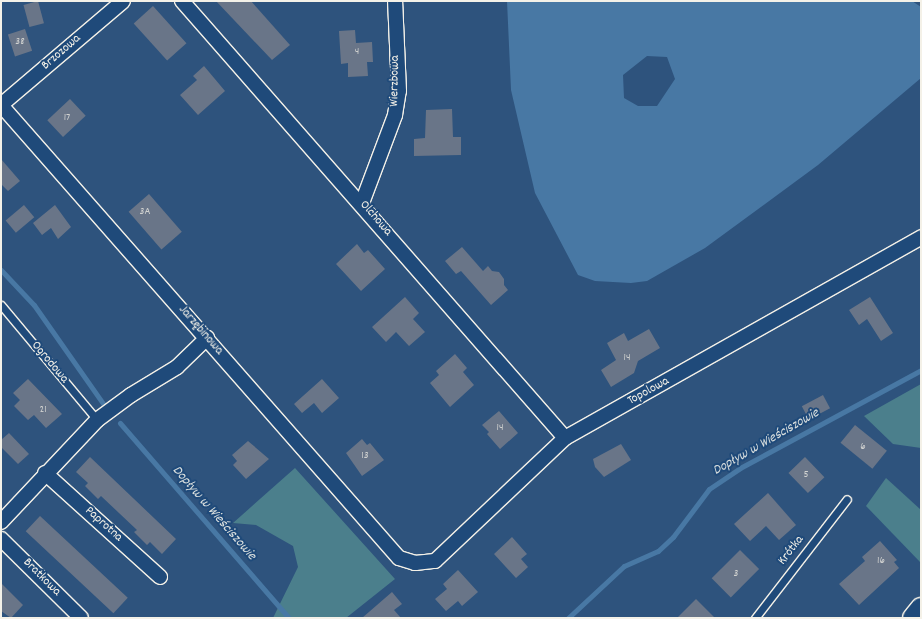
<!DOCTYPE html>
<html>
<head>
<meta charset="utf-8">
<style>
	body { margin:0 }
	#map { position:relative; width:922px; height:619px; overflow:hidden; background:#2e537d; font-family:Dekko,sans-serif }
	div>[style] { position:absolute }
	.green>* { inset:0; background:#4b7f8c }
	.water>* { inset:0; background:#4878a4 }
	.stream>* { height:5px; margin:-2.5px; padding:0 2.5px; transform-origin:2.5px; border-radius:2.5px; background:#4878a4 }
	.building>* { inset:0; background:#697588; transform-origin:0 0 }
	.roads { filter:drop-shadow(1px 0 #f4f1e8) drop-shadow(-1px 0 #f4f1e8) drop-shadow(0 1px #f4f1e8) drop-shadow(0 -1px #f4f1e8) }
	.lane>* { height:7px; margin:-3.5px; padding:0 3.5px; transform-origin:3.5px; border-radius:3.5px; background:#1f4a7a }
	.street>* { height:14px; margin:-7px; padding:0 7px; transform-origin:7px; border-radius:7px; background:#1f4a7a }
	.secondary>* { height:20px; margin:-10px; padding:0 10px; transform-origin:10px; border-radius:10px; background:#1f4a7a }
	span { translate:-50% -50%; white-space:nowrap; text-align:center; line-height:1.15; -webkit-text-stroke:4px #1f4a7a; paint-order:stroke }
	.number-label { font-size:11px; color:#d1d2d0 }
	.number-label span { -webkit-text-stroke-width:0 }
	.street-label { font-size:13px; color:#f4f1e8 }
	.water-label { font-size:14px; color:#dadfde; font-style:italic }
	.frame { position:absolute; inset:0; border:2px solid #f4f1e8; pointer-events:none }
</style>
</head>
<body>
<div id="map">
	<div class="green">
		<i style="clip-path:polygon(921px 384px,921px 448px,893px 444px,864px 416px)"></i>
		<i style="clip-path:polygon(295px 468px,395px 579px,346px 618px,273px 618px,298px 567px,293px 546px,256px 525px,233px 523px)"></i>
		<i style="clip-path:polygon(886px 478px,921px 510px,921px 563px,866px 506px)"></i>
	</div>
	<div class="water">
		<i style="clip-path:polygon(evenodd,507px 1px,912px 1px,921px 7px,921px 78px,818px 165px,705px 248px,647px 281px,631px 283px,595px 281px,578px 275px,535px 193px,511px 90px,507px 1px,647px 56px,667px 57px,675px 79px,657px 106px,638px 106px,624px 98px,623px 75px,647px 56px)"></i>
	</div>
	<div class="stream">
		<i style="left:1px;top:270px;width:48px;rotate:46.7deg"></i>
		<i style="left:34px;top:305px;width:122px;rotate:55deg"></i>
		<i style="left:120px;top:423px;width:258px;rotate:49.1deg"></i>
		<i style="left:568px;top:618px;width:76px;rotate:-42.9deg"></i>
		<i style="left:624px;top:566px;width:37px;rotate:-24deg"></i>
		<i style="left:658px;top:551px;width:21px;rotate:-43deg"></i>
		<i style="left:673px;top:537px;width:60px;rotate:-53.1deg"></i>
		<i style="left:709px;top:489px;width:37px;rotate:-34deg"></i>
		<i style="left:740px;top:468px;width:206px;rotate:-28.4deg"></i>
	</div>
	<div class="building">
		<i style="left:38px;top:1px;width:23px;height:15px;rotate:75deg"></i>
		<i style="clip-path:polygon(216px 1px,251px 1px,290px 45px,272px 60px)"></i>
		<i style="left:153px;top:6px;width:50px;height:26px;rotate:48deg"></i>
		<i style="left:25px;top:29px;width:23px;height:18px;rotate:72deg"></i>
		<i style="clip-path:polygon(355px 30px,356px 43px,372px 42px,373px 62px,367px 62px,368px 76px,348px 77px,348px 63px,341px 64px,339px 31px)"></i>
		<i style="clip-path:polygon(204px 66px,225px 91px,198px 115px,180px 95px,197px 80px,193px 76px)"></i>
		<i style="left:70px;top:99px;width:23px;height:31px;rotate:47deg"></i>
		<i style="clip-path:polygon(452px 109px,453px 137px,461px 137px,461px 155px,414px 156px,414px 139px,425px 138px,426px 110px)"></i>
		<i style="clip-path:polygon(1px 159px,20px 181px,8px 191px,1px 184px)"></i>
		<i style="left:149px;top:194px;width:50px;height:27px;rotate:49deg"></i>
		<i style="left:24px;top:205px;width:16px;height:24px;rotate:50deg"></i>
		<i style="clip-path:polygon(55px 205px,71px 227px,58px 239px,51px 228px,42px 235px,33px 223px)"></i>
		<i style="clip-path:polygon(357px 244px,364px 253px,368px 250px,385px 269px,361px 291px,336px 264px)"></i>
		<i style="clip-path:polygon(462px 247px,483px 271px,488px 266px,492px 271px,499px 272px,504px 279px,504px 285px,508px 290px,491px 305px,461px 271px,456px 274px,445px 261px)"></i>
		<i style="clip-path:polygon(405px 297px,419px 313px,413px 319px,425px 332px,409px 346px,396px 332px,386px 342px,372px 327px)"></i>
		<i style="clip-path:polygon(870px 297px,893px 333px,881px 341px,867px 319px,859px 325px,849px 310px)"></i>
		<i style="clip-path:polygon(649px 329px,660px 348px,638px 361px,634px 373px,611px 387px,601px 370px,616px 360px,607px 343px,624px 333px,628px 341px)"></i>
		<i style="clip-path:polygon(455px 354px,467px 368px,463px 372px,474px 385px,450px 407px,430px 383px,439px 375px,436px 371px)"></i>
		<i style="clip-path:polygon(28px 379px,62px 414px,46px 428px,34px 415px,28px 420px,14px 406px,20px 400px,13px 393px)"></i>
		<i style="clip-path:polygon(322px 379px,339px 398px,322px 413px,314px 403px,302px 413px,294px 404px)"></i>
		<i style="left:823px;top:395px;width:15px;height:24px;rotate:62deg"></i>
		<i style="clip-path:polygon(499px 411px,518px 433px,500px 449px,487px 434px,489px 432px,482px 425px)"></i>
		<i style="left:855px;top:425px;width:41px;height:23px;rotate:39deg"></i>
		<i style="clip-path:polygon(9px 433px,29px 454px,18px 464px,1px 447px,1px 440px)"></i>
		<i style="clip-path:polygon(362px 439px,367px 445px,370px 443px,384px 460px,362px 476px,346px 453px)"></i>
		<i style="clip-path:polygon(248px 441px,269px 459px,246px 479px,233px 465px,237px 461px,232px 455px)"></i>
		<i style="clip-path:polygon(621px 444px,631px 460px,604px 477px,595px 467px,593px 459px)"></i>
		<i style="clip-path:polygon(90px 457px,176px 539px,162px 554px,150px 542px,147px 545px,134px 532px,137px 530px,101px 496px,98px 499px,85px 486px,88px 483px,76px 472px)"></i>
		<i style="left:805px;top:457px;width:28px;height:23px;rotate:46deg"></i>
		<i style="clip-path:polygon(768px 493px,796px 525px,779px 540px,766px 526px,750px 541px,734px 524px)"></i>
		<i style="left:40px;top:516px;width:120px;height:21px;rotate:43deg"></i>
		<i style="clip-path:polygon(512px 537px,527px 554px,521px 559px,528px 567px,516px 578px,494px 554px)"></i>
		<i style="clip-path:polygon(880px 541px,897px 560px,894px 562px,899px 568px,859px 605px,839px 584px,865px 561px,862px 557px)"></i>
		<i style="left:740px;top:550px;width:27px;height:40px;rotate:45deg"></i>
		<i style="clip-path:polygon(458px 570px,478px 592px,462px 606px,458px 601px,446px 611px,435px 599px,447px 589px,443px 584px)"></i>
		<i style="clip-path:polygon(1px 583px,23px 605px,11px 618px,1px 611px)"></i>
		<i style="clip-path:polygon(392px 592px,402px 604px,394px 610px,401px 618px,362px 618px)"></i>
		<i style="clip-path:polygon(696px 599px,715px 618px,677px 618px)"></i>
	</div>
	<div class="roads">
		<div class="lane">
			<i style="left:1px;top:305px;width:150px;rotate:50.1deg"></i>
			<i style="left:755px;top:618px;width:150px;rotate:-52.3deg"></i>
		</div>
		<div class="street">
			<i style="left:182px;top:1px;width:581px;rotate:48.77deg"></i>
			<i style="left:1px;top:105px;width:603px;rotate:48.7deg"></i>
			<i style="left:399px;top:558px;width:17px;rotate:17deg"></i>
			<i style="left:415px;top:563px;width:20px;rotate:-6deg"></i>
			<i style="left:435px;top:561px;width:179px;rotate:-43.4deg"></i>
			<i style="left:565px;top:438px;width:409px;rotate:-29.4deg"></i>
			<i style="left:1px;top:105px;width:160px;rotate:-40.4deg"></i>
			<i style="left:362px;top:203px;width:94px;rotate:-69.4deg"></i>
			<i style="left:395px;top:115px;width:24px;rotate:-81deg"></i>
			<i style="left:399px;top:91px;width:90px;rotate:-92.5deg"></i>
			<i style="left:45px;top:473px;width:155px;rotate:42.1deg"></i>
			<i style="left:1px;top:522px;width:140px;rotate:-46.7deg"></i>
			<i style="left:97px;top:420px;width:42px;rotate:-36.3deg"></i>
			<i style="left:131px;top:395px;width:54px;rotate:-31.3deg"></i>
			<i style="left:177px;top:367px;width:42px;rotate:-44deg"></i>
			<i style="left:1px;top:539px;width:112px;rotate:44.6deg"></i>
		</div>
		<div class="secondary">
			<i style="left:913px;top:618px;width:13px;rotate:-51deg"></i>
		</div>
	</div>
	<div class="number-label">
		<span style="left:20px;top:42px">38</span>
		<span style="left:357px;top:52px">4</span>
		<span style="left:67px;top:118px">17</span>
		<span style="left:145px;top:212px">3A</span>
		<span style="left:627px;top:358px">14</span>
		<span style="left:43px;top:410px">21</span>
		<span style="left:500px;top:428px">14</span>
		<span style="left:863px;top:447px">6</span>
		<span style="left:365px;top:456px">13</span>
		<span style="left:806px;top:475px">5</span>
		<span style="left:881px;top:561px">16</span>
		<span style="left:736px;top:574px">3</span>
	</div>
	<div class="street-label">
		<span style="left:62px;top:53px;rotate:-41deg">Brzozowa</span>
		<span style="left:396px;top:81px;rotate:-89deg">Wierzbowa</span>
		<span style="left:375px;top:219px;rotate:49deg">Olchowa</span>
		<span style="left:200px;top:331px;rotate:49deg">Jarzębinowa</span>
		<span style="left:49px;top:363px;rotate:50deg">Ogrodowa</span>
		<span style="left:649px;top:392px;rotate:-29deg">Topolowa</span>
		<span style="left:103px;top:525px;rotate:42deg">Paprotna</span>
		<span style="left:792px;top:551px;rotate:-52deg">Krótka</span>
		<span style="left:41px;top:578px;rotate:45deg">Bratkowa</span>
	</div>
	<div class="water-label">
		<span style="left:766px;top:442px;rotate:-30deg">Dopływ w Wieściszowie</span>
		<span style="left:214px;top:513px;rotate:49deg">Dopływ w Wieściszowie</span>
	</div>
	<div class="frame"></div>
</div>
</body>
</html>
